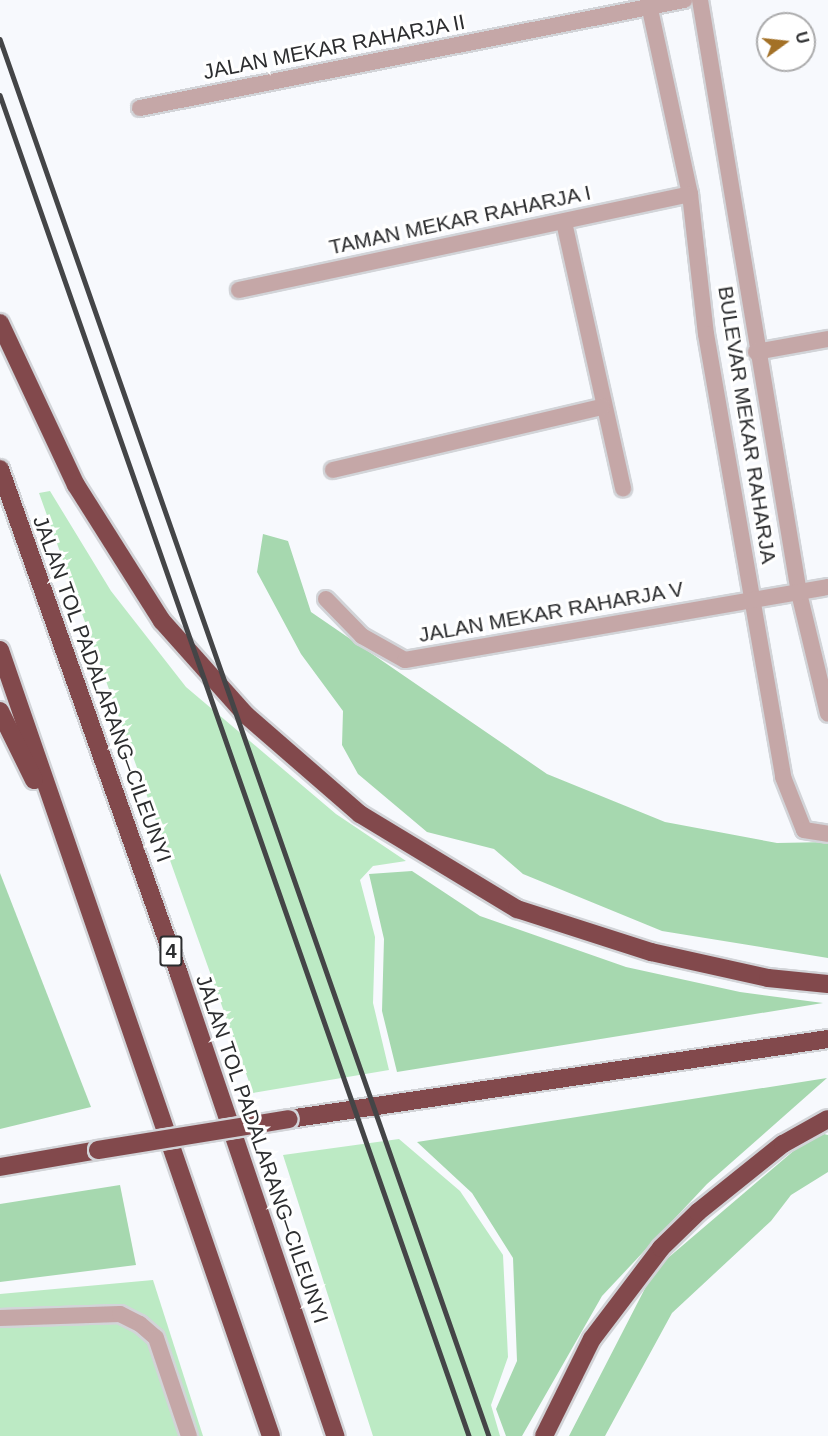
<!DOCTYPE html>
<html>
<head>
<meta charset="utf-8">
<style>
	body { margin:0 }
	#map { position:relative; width:828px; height:1436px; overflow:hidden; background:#f7f9fd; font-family:Helvetica,sans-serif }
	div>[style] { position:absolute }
	.green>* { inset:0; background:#bceac4 }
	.forest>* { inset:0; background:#a6d8af }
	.roads { filter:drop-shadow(2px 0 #d2d4d8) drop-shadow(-2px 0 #d2d4d8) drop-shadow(0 2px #d2d4d8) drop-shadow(0 -2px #d2d4d8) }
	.minor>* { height:16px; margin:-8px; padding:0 8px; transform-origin:8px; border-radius:8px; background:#c5a7a7 }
	.motorway>* { height:18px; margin:-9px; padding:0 9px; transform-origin:9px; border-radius:9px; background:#82494c }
	.rail>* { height:4.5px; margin:-2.25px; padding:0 2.25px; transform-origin:2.25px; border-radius:2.25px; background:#444547 }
	.bridges { filter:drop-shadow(2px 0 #d2d4d8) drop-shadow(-2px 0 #d2d4d8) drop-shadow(0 2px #d2d4d8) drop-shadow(0 -2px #d2d4d8) }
	.motorway-bridge>* { height:18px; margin:-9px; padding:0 9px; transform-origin:9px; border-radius:9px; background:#82494c }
	span { translate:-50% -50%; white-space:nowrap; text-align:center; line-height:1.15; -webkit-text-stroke:6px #fff; paint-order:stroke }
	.shield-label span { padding:2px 4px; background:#fff; border:2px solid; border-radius:4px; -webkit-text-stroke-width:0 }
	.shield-label { font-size:20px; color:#2c2d2f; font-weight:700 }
	.street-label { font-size:21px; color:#2c2d2f }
	.north { position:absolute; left:756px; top:12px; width:60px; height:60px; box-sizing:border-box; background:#fff; border:2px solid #ababac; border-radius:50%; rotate:75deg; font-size:16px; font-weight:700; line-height:24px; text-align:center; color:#2c2d2f }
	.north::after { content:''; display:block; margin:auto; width:21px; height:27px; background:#a37127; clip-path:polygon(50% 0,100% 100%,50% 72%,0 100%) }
</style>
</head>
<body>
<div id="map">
	<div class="green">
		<i style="clip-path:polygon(50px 491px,111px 591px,186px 687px,336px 814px,406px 861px,373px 866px,360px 880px,375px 937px,373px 1003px,389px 1070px,253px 1093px,39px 493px)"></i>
		<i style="clip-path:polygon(399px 1139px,460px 1191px,503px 1255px,508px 1357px,491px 1405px,500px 1436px,373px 1436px,283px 1155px)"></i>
		<i style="clip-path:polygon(153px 1280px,203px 1436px,0 1436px,0 1294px)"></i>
	</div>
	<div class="forest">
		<i style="clip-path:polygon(263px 534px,288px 541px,311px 612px,547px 774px,665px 822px,777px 843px,828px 842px,828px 958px,662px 931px,523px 874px,494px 849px,427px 832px,358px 774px,342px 745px,343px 711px,301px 654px,257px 572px)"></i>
		<i style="clip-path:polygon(412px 871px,480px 916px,626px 967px,740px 992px,823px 1003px,397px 1072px,382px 1011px,384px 939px,369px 874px)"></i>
		<i style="clip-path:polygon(0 873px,91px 1107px,0 1129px)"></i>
		<i style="clip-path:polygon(827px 1078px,707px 1184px,602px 1296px,522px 1436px,506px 1436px,496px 1409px,517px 1361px,513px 1258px,472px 1193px,417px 1142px)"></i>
		<i style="clip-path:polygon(824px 1134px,828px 1135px,828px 1172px,791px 1195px,771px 1221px,672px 1313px,605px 1436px,569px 1436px,655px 1269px,797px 1148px)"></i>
		<i style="clip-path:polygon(120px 1185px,136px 1265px,0 1282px,0 1204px)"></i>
	</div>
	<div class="roads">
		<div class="minor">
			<i style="left:648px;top:0;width:198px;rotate:77.8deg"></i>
			<i style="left:690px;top:194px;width:141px;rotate:83.5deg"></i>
			<i style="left:706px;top:334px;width:450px;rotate:80.1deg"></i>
			<i style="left:783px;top:777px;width:57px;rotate:68.4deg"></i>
			<i style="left:804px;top:830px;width:24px;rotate:9deg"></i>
			<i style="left:700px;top:0;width:601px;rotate:80.52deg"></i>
			<i style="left:799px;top:593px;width:124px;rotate:76.5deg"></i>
			<i style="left:140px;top:108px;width:555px;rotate:-11.23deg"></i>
			<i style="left:564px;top:222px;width:273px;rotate:77.5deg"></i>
			<i style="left:239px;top:290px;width:461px;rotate:-12deg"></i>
			<i style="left:756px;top:352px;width:73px;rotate:-10.2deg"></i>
			<i style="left:333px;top:470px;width:276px;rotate:-13.2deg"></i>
			<i style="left:326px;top:599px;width:52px;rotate:45.8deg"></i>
			<i style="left:362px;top:636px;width:49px;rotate:29.2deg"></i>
			<i style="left:405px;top:660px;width:429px;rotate:-9.8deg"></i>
			<i style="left:0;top:1318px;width:120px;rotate:-1.9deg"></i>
			<i style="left:120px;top:1314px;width:22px;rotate:27deg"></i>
			<i style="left:140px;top:1324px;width:21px;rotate:41deg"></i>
			<i style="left:156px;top:1338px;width:103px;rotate:71.4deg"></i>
		</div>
		<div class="motorway">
			<i style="left:0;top:323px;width:179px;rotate:64.9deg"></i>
			<i style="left:76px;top:485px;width:161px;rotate:57.7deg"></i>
			<i style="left:162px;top:621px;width:126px;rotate:48.2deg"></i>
			<i style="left:246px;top:715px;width:151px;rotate:41deg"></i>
			<i style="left:360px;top:814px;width:184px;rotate:31.2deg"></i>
			<i style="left:517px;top:909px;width:141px;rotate:17.8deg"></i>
			<i style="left:651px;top:952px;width:120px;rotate:12.5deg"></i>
			<i style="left:768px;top:978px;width:60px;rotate:5.7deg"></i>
			<i style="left:0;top:469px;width:536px;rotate:70.48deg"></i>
			<i style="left:179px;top:974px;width:488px;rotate:71.3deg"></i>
			<i style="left:0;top:650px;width:831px;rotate:70.98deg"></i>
			<i style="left:0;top:711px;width:77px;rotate:63.8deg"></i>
			<i style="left:289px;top:1119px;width:545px;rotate:-8.44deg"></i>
			<i style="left:0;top:1167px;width:99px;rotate:-9.8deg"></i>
			<i style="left:544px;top:1436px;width:108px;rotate:-63.7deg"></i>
			<i style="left:592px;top:1339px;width:114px;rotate:-52.8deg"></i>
			<i style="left:661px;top:1248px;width:52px;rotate:-44.2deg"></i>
			<i style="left:698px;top:1212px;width:109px;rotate:-38.7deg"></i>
			<i style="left:783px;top:1144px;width:51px;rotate:-29.1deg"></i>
		</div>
	</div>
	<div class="rail">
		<i style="left:0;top:39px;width:1480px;rotate:70.71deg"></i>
		<i style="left:0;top:95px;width:1421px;rotate:70.72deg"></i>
	</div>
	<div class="bridges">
		<div class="motorway-bridge">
			<i style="left:98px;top:1150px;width:193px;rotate:-9.2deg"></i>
		</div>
	</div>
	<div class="shield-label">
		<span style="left:171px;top:951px">4</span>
	</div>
	<div class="street-label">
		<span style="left:334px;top:47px;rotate:-11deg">JALAN MEKAR RAHARJA II</span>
		<span style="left:460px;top:220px;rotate:-12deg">TAMAN MEKAR RAHARJA I</span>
		<span style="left:747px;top:425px;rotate:81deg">BULEVAR MEKAR RAHARJA</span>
		<span style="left:551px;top:612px;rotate:-10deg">JALAN MEKAR RAHARJA V</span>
		<span style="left:102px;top:689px;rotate:70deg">JALAN TOL PADALARANG–CILEUNYI</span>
		<span style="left:262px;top:1149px;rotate:71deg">JALAN TOL PADALARANG–CILEUNYI</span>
	</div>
	<div class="north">U</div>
</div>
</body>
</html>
